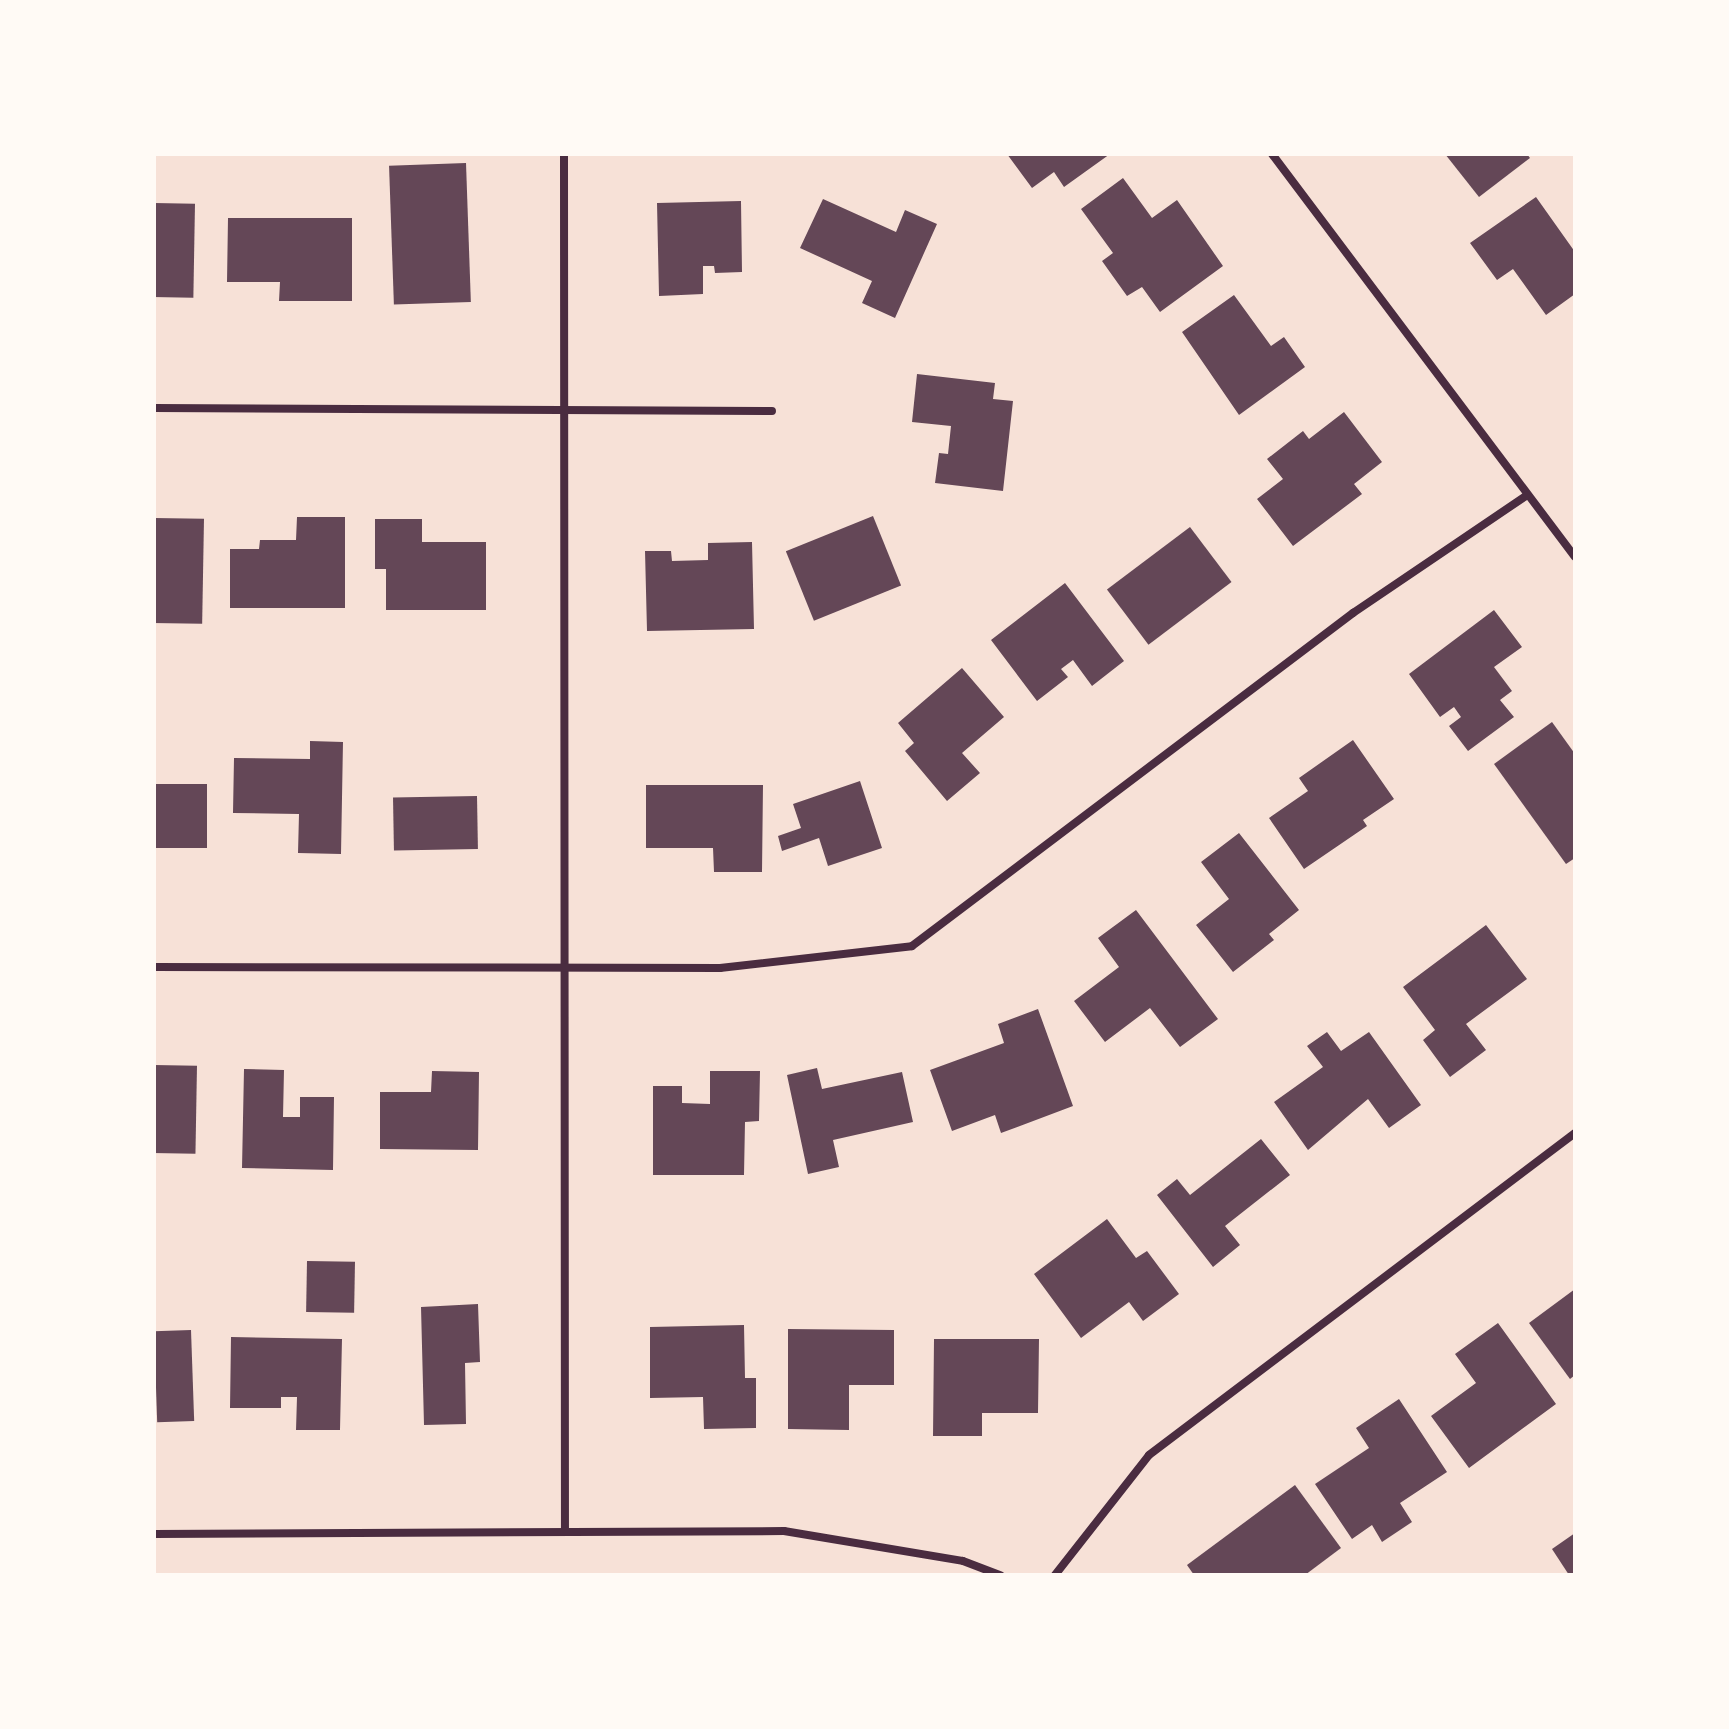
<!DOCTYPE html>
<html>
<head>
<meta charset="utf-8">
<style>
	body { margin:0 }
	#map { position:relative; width:1729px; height:1729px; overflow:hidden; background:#f7e1d7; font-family:"PT Sans Narrow",sans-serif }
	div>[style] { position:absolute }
	.building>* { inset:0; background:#644757; transform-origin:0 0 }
	.minor>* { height:8px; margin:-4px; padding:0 4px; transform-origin:4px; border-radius:4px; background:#4a2c40 }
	span { translate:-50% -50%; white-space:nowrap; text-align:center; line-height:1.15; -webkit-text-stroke:7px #fffaf5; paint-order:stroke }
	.frame { position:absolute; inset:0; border:156px solid #fffaf5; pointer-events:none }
</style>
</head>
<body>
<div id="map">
	<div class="building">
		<i style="clip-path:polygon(1007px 154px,1110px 154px,1064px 187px,1054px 172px,1032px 188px)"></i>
		<i style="clip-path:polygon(1445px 154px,1527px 154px,1530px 158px,1479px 197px)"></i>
		<i style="left:466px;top:163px;width:139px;height:77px;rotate:88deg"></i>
		<i style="clip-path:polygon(1123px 178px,1152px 218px,1177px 200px,1223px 266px,1160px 312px,1142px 287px,1127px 296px,1102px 261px,1113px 253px,1081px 209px)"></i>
		<i style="clip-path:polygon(1536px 197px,1575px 252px,1575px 294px,1546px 315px,1513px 269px,1497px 280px,1470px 243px)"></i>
		<i style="clip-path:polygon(823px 199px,896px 232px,905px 210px,937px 224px,895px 318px,862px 303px,872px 281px,800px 248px)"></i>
		<i style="clip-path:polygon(741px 201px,742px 272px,715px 273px,714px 266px,703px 266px,703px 294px,659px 296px,657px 203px)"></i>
		<i style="left:154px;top:203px;width:41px;height:94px;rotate:1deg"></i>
		<i style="clip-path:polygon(228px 218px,352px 218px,352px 301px,279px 301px,280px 282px,227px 282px)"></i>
		<i style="clip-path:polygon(1234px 295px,1271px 346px,1284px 337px,1305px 367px,1239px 415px,1182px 332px)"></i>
		<i style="clip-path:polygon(917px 374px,995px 383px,993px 399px,1013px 401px,1003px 491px,935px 483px,939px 453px,948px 454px,951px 426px,912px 422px)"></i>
		<i style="clip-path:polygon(1344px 412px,1382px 462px,1354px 484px,1362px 494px,1293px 546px,1257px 499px,1283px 479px,1267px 459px,1303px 431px,1309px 439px)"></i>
		<i style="left:873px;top:516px;width:75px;height:94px;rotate:68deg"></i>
		<i style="clip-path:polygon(297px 517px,345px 517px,345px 608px,230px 608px,230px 549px,259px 549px,260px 540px,296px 540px)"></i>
		<i style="left:154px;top:518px;width:50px;height:105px;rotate:1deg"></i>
		<i style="clip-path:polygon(375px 519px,422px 519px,422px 542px,486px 542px,486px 610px,386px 610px,386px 569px,375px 569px)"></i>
		<i style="left:1190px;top:527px;width:69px;height:104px;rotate:53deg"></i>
		<i style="clip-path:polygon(752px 542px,754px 629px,647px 631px,645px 551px,671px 551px,672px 561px,708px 560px,708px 543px)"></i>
		<i style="clip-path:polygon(1065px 583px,1124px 661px,1092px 686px,1073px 660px,1061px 669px,1068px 677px,1037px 701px,991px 640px)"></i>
		<i style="clip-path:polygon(1494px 610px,1522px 647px,1494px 667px,1512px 691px,1500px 700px,1514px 717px,1468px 751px,1449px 726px,1461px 717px,1454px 707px,1440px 717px,1409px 674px)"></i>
		<i style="clip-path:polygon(962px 668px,1004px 717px,962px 753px,980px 773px,947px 801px,905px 751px,914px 743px,898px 723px)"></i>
		<i style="clip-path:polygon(1552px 722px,1575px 754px,1575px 858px,1566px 864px,1494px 764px)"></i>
		<i style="clip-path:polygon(1353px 740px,1394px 799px,1363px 820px,1367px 826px,1304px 869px,1269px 818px,1308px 791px,1299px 778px)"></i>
		<i style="clip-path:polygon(310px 741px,343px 742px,341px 854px,298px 853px,299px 814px,233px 813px,234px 758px,310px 759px)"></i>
		<i style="clip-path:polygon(860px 781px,882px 848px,828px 866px,819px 838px,782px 851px,778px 836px,801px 828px,793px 804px)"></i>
		<i style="left:154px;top:784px;width:53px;height:64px"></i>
		<i style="clip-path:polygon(646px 785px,763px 785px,762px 872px,714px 872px,713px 848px,646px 848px)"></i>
		<i style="left:477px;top:796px;width:53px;height:84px;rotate:89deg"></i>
		<i style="clip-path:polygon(1239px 833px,1299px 910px,1269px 934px,1274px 940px,1233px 972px,1196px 925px,1229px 899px,1201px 862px)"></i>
		<i style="clip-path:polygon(1136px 910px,1218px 1019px,1180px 1047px,1150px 1008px,1105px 1042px,1074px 1001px,1119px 967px,1098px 938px)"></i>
		<i style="clip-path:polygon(1486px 925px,1527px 979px,1466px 1024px,1486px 1050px,1450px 1077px,1423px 1040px,1435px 1030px,1403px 987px)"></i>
		<i style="clip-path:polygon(1038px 1009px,1073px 1106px,1001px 1133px,995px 1115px,952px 1131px,930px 1070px,1004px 1043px,998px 1024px)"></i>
		<i style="clip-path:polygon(1327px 1032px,1341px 1051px,1369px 1032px,1421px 1105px,1389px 1128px,1368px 1099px,1308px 1150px,1274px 1102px,1323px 1067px,1307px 1046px)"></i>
		<i style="left:154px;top:1065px;width:43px;height:88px;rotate:1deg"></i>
		<i style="clip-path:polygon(817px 1068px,822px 1089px,902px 1072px,913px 1122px,833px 1140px,839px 1167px,808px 1174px,787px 1075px)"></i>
		<i style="clip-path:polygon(244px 1069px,284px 1070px,283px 1117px,300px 1117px,300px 1097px,334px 1097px,333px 1170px,242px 1168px)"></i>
		<i style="clip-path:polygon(432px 1071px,479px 1072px,478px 1150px,380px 1149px,380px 1092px,431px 1092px)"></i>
		<i style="clip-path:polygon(710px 1071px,760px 1071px,759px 1121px,745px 1122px,744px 1175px,653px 1175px,653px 1086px,682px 1086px,682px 1103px,710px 1104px)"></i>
		<i style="clip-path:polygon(1261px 1139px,1290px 1175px,1225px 1226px,1240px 1245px,1213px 1267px,1157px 1195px,1177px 1179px,1190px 1195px)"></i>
		<i style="clip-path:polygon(1107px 1219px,1136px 1258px,1147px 1251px,1179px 1294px,1143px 1321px,1129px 1302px,1081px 1338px,1034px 1274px)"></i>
		<i style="left:307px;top:1261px;width:48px;height:51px;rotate:1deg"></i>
		<i style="clip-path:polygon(1575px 1289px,1575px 1375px,1570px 1379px,1529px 1323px)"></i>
		<i style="clip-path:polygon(478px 1304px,480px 1362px,465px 1363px,466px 1424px,424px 1425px,421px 1307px)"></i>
		<i style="clip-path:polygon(1498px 1323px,1556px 1404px,1469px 1468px,1431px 1416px,1476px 1383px,1455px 1354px)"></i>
		<i style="clip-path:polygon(744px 1325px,745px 1378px,756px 1378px,756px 1428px,704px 1429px,703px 1397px,650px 1398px,650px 1327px)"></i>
		<i style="clip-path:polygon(788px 1329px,894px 1330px,894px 1385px,849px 1385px,849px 1430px,788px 1429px)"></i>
		<i style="left:191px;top:1330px;width:91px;height:37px;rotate:88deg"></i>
		<i style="clip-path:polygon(231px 1337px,342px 1339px,340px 1430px,296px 1430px,297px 1397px,281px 1397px,281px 1408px,230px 1408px)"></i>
		<i style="clip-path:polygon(934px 1339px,1039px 1339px,1038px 1413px,982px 1413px,982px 1436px,933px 1436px)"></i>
		<i style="clip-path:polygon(1399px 1399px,1447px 1472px,1400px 1503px,1412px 1522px,1382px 1542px,1372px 1525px,1352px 1539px,1315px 1484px,1369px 1448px,1356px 1428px)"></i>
		<i style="clip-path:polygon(1295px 1485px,1341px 1548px,1305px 1575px,1194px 1575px,1187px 1565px)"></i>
		<i style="clip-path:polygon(1575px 1533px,1575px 1575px,1569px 1575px,1552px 1549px)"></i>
	</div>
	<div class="minor">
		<i style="left:564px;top:154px;width:1377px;rotate:89.96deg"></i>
		<i style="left:1272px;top:154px;width:504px;rotate:53.06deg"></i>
		<i style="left:154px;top:408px;width:618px;rotate:0.28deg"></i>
		<i style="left:154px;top:967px;width:566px;rotate:0.1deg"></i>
		<i style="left:720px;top:968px;width:193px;rotate:-6.5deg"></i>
		<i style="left:912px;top:946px;width:553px;rotate:-37.06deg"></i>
		<i style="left:1353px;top:613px;width:209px;rotate:-34.1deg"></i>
		<i style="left:154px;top:1534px;width:630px;rotate:-0.27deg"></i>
		<i style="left:784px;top:1531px;width:181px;rotate:9.5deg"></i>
		<i style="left:963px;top:1561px;width:40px;rotate:21deg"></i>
		<i style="left:1055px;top:1575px;width:152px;rotate:-51.9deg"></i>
		<i style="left:1149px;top:1455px;width:534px;rotate:-37.08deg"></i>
	</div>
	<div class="frame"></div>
</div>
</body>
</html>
